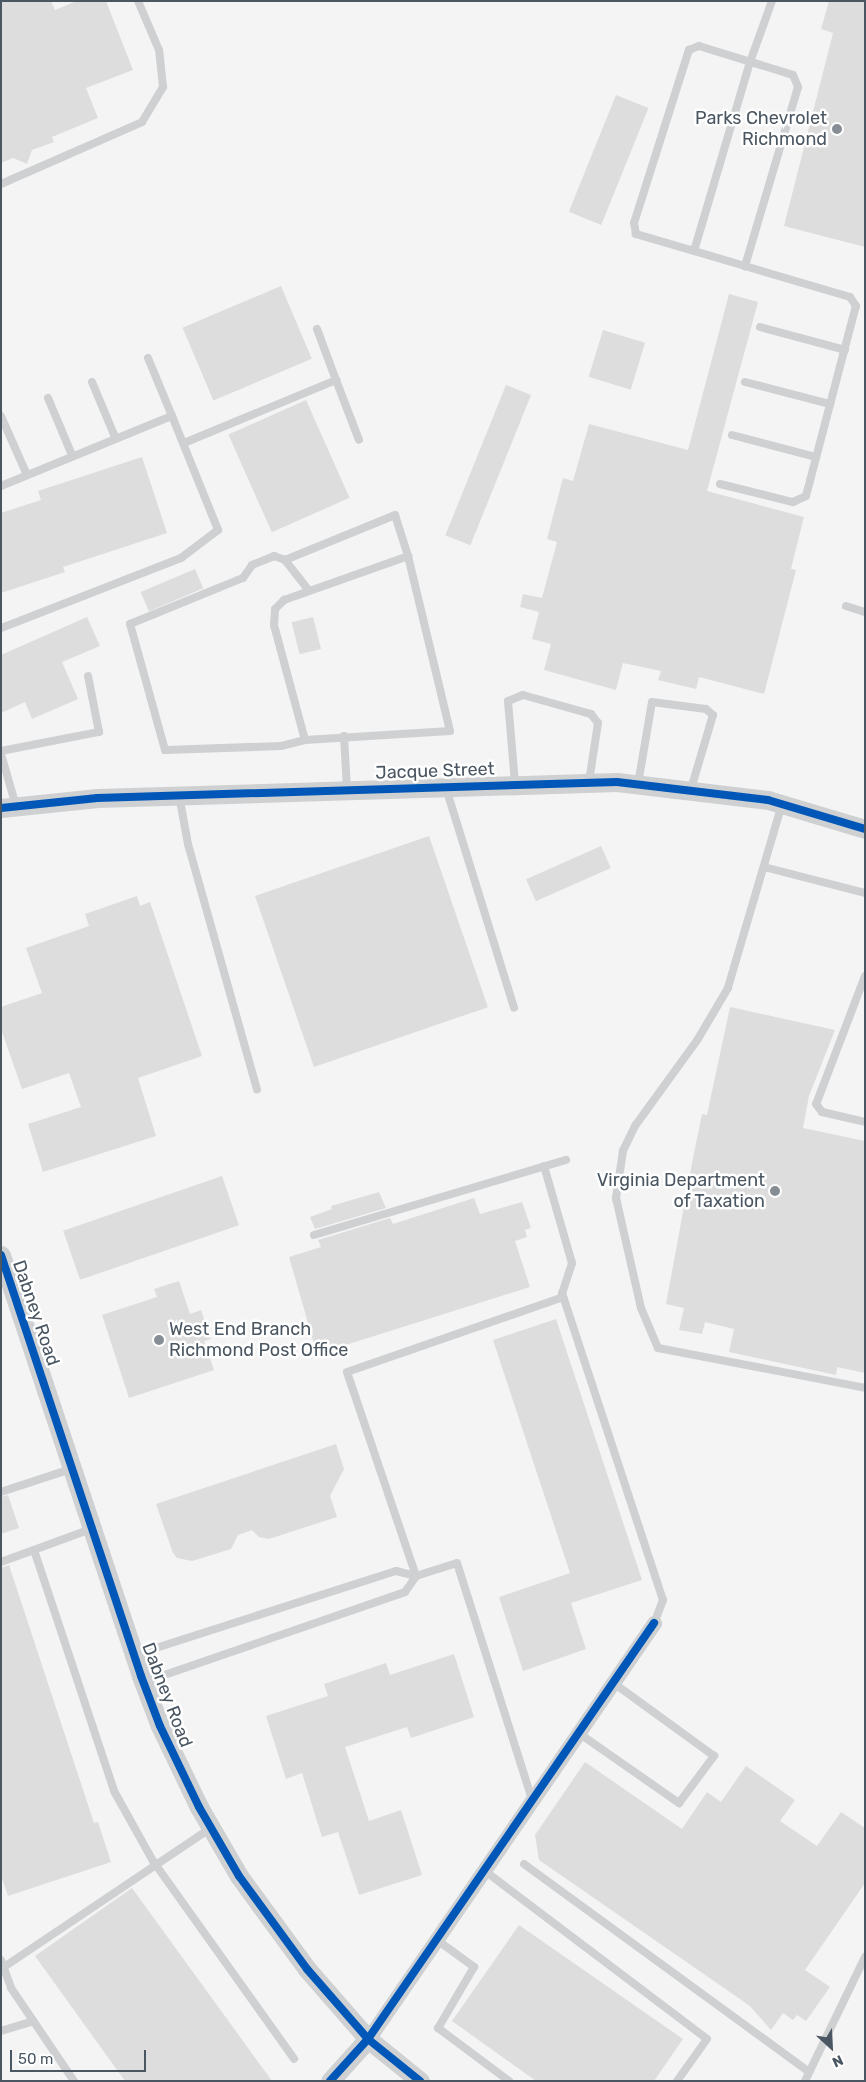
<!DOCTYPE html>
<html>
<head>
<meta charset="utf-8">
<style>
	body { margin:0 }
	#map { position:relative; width:866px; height:2082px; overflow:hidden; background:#f4f4f4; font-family:Rubik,sans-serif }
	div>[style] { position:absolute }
	.building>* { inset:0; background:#ddddde; transform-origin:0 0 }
	.service>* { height:8px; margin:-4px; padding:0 4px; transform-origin:4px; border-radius:4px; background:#ced0d2 }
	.minor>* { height:15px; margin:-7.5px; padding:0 7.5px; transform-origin:7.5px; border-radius:7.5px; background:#ced0d2 }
	.tertiary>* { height:19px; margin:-9.5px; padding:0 9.5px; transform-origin:9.5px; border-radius:9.5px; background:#ced0d2 }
	.cycleway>* { height:8px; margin:-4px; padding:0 4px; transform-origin:4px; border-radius:4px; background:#0057b8 }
	.dots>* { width:14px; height:14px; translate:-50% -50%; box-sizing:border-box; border:2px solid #fff; border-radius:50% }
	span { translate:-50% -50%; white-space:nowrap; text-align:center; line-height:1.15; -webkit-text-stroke:5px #fff; paint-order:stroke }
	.poi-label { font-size:18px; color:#4a5661 }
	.right { translate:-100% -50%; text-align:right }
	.left { translate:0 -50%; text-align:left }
	.street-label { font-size:18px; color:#4a5661 }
	.frame { position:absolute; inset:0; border:2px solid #4a5661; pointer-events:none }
	.north { position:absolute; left:806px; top:2022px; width:50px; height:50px; -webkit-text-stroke:4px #fff; paint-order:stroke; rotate:155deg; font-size:14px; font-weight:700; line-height:20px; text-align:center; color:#4a5661 }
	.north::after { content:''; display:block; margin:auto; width:18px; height:22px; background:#4a5661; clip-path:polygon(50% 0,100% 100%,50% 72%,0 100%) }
	.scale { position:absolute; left:10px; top:2050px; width:136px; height:22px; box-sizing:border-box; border:2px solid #4a5661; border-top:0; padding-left:6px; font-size:15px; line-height:18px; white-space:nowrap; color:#4a5661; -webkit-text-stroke:4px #fff; paint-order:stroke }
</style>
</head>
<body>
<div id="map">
	<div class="building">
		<i style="clip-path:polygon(1px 1px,51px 1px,55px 10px,77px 1px,106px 1px,133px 70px,86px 88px,98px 118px,52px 137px,54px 142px,32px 150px,27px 164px,13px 158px,1px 163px)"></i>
		<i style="clip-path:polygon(829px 1px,865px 1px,865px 247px,784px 226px,833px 33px,821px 29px)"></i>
		<i style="left:616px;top:95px;width:35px;height:126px;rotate:22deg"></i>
		<i style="left:281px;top:286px;width:79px;height:107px;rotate:67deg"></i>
		<i style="clip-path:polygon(729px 294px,758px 302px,707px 491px,804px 517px,791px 569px,796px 570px,764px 694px,699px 677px,696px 689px,658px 680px,661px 671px,623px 663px,616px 690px,544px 670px,551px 644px,532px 639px,539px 612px,520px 607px,523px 594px,542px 598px,557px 542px,547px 539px,563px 478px,573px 481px,589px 424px,688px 450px)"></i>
		<i style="left:603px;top:330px;width:44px;height:49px;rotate:17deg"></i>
		<i style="left:506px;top:385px;width:27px;height:162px;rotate:22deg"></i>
		<i style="left:306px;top:400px;width:107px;height:85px;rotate:66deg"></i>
		<i style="clip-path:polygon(142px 457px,167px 533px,63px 567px,65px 572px,1px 593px,1px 513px,41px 500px,38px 491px)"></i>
		<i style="left:195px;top:569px;width:21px;height:59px;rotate:67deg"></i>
		<i style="clip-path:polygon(87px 617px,100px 646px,62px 662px,78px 699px,32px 719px,25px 702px,1px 713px,1px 655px)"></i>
		<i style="left:313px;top:617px;width:33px;height:22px;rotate:76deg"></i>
		<i style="left:429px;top:836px;width:181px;height:184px;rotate:71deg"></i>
		<i style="left:601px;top:846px;width:24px;height:82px;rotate:66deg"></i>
		<i style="clip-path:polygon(137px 896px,140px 906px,150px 902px,202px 1056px,138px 1078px,156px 1136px,43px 1172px,28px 1124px,81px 1107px,69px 1073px,22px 1089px,1px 1029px,1px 1007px,42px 993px,26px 948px,89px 926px,85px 914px)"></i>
		<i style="clip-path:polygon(730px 1007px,835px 1030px,809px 1096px,803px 1128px,865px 1141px,865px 1373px,837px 1367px,836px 1375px,729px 1352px,734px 1329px,705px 1322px,702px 1334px,679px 1330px,684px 1308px,666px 1304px,693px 1158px,702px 1114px,707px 1115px)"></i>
		<i style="left:222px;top:1176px;width:52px;height:168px;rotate:71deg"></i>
		<i style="clip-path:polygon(379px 1192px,386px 1208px,315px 1229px,310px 1217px,332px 1209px,331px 1206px)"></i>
		<i style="clip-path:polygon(474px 1198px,480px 1214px,522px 1202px,531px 1228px,525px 1230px,527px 1237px,515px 1241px,530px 1287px,317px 1354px,289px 1257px,321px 1247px,318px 1240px,390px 1218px,393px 1224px)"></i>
		<i style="clip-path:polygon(179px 1281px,190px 1314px,201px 1310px,211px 1339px,204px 1341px,214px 1370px,129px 1398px,102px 1315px,157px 1297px,154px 1289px)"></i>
		<i style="clip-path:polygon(556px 1319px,642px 1580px,571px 1603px,586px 1649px,523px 1671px,499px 1597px,570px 1573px,493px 1340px)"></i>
		<i style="clip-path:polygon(336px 1444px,344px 1469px,330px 1496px,337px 1517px,269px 1539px,259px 1537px,252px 1530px,238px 1535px,231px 1549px,192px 1561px,177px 1558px,173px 1553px,156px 1504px)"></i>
		<i style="clip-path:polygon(8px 1495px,19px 1528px,1px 1534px,1px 1497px)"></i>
		<i style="clip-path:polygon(9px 1565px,94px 1823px,98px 1822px,111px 1862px,8px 1896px,1px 1875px,1px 1568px)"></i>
		<i style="clip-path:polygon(454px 1654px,474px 1717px,411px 1738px,407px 1727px,345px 1747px,369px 1821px,401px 1810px,422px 1875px,359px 1895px,338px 1832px,322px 1837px,302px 1773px,286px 1779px,266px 1716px,328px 1696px,324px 1684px,386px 1663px,390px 1675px)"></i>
		<i style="clip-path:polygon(585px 1762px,682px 1829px,707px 1792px,721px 1802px,746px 1766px,795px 1800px,780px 1821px,817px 1846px,841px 1812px,865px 1828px,865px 1883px,805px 1970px,830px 1987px,806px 2021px,797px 2015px,793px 2020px,783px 2013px,771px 2030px,750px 2006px,539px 1860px,535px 1835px)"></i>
		<i style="clip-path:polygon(132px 1888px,272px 2081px,125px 2081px,35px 1956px)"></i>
		<i style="clip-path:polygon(519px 1925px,683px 2039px,654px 2081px,536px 2081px,452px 2021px)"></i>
	</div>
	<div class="service">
		<i style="left:1px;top:184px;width:154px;rotate:-23.7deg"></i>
		<i style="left:142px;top:122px;width:41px;rotate:-59deg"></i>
		<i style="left:163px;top:87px;width:37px;rotate:-96deg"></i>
		<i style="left:159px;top:50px;width:53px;rotate:-113.2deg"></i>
		<i style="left:694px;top:251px;width:197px;rotate:-73.5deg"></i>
		<i style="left:750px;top:62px;width:65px;rotate:-70.2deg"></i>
		<i style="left:760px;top:327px;width:88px;rotate:15.1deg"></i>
		<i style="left:317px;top:329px;width:54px;rotate:69.6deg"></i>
		<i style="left:148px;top:358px;width:63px;rotate:67.5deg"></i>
		<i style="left:92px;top:382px;width:60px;rotate:67.3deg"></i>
		<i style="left:745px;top:382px;width:88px;rotate:14.5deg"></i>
		<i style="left:48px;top:398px;width:62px;rotate:67.2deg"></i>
		<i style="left:1px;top:416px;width:64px;rotate:66.2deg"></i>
		<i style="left:732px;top:435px;width:87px;rotate:14.7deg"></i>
		<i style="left:184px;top:443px;width:165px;rotate:-22.5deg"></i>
		<i style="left:336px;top:380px;width:64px;rotate:69deg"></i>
		<i style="left:720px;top:484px;width:75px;rotate:13.9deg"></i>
		<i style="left:793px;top:502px;width:14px;rotate:-25deg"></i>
		<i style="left:806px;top:496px;width:196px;rotate:-75.3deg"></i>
		<i style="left:856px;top:306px;width:11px;rotate:-124deg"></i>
		<i style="left:850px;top:297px;width:109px;rotate:-163.6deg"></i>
		<i style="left:745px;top:266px;width:114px;rotate:-163.6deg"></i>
		<i style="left:636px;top:234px;width:11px;rotate:-100deg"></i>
		<i style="left:634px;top:223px;width:182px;rotate:-72.4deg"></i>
		<i style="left:689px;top:50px;width:11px;rotate:-22deg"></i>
		<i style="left:699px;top:46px;width:98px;rotate:17.1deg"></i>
		<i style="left:793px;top:75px;width:13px;rotate:67deg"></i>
		<i style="left:798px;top:87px;width:187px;rotate:106.5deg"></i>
		<i style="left:1px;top:486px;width:185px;rotate:-22.3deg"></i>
		<i style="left:172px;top:416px;width:123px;rotate:68deg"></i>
		<i style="left:218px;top:530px;width:46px;rotate:142.9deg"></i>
		<i style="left:181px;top:558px;width:193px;rotate:158.7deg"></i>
		<i style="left:408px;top:556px;width:180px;rotate:76.5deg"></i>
		<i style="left:450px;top:731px;width:145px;rotate:176.4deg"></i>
		<i style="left:305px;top:740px;width:119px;rotate:-105.1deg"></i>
		<i style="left:274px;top:625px;width:16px;rotate:-86deg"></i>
		<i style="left:275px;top:609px;width:13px;rotate:-45deg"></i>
		<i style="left:284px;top:600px;width:132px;rotate:-19.5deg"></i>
		<i style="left:285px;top:560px;width:119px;rotate:-22.2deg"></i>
		<i style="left:395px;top:515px;width:43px;rotate:72.4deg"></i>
		<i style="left:846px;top:606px;width:20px;rotate:18deg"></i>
		<i style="left:344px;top:736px;width:53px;rotate:86.8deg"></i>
		<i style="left:305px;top:740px;width:25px;rotate:166deg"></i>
		<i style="left:281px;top:746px;width:116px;rotate:178deg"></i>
		<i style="left:165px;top:750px;width:131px;rotate:-105.5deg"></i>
		<i style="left:130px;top:624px;width:122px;rotate:-22.2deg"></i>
		<i style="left:243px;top:578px;width:16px;rotate:-55deg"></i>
		<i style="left:252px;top:565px;width:24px;rotate:-22deg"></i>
		<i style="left:274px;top:556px;width:12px;rotate:20deg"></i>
		<i style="left:285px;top:560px;width:39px;rotate:52deg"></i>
		<i style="left:1px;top:751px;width:100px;rotate:-11deg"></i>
		<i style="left:99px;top:732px;width:57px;rotate:-101.1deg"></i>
		<i style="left:1px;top:754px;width:54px;rotate:73.9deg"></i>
		<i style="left:515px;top:783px;width:82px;rotate:-94.9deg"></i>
		<i style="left:508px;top:701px;width:16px;rotate:-22deg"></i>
		<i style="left:523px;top:695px;width:71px;rotate:15.6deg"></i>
		<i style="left:591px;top:714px;width:11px;rotate:52deg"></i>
		<i style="left:598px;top:723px;width:60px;rotate:98.7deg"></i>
		<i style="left:638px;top:784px;width:83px;rotate:-80.3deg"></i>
		<i style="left:652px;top:702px;width:54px;rotate:7.4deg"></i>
		<i style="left:706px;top:709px;width:9px;rotate:41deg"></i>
		<i style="left:713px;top:715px;width:77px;rotate:106.6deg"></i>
		<i style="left:446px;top:788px;width:230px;rotate:72.8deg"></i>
		<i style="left:179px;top:795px;width:50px;rotate:79.6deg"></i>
		<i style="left:188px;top:844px;width:255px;rotate:74.3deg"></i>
		<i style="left:782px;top:804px;width:192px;rotate:106.4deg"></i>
		<i style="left:728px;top:988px;width:59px;rotate:120.5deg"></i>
		<i style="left:698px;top:1039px;width:107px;rotate:125.9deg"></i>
		<i style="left:635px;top:1126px;width:28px;rotate:116deg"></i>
		<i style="left:623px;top:1151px;width:48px;rotate:98.5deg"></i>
		<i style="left:616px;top:1198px;width:113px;rotate:77.2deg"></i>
		<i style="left:641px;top:1308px;width:43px;rotate:67deg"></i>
		<i style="left:658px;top:1348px;width:211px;rotate:10.9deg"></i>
		<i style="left:764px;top:867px;width:104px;rotate:14.4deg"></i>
		<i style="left:865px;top:976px;width:137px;rotate:110.9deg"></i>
		<i style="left:816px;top:1104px;width:10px;rotate:53deg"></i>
		<i style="left:822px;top:1112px;width:44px;rotate:13.1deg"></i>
		<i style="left:544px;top:1166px;width:101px;rotate:73.9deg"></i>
		<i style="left:572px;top:1263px;width:32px;rotate:108deg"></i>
		<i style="left:562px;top:1293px;width:323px;rotate:71.8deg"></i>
		<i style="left:663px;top:1600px;width:25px;rotate:111deg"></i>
		<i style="left:314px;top:1235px;width:263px;rotate:-16.6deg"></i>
		<i style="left:1px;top:1492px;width:74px;rotate:-18.2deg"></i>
		<i style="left:91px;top:1529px;width:61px;rotate:159.8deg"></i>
		<i style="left:34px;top:1550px;width:254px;rotate:71.6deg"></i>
		<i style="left:114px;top:1791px;width:80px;rotate:60.9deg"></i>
		<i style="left:153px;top:1861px;width:243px;rotate:54.5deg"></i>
		<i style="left:1px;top:1562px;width:35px;rotate:-20deg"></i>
		<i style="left:416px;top:1576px;width:215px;rotate:-108.7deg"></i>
		<i style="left:347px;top:1372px;width:229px;rotate:-19.1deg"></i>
		<i style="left:134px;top:1655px;width:275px;rotate:-17.8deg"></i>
		<i style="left:396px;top:1571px;width:21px;rotate:14deg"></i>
		<i style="left:416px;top:1576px;width:43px;rotate:-17.6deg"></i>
		<i style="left:457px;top:1563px;width:249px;rotate:72.4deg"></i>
		<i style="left:144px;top:1682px;width:276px;rotate:-19deg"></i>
		<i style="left:405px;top:1592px;width:19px;rotate:-55deg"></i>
		<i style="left:580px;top:1734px;width:121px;rotate:34.9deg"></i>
		<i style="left:679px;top:1803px;width:59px;rotate:-53.3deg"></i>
		<i style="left:714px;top:1756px;width:122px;rotate:-144deg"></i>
		<i style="left:524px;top:1864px;width:353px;rotate:36.1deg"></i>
		<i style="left:485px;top:1871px;width:278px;rotate:37.1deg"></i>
		<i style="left:707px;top:2039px;width:52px;rotate:125.5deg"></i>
		<i style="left:437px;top:1940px;width:46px;rotate:36.1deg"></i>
		<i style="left:474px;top:1967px;width:71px;rotate:120.5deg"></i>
		<i style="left:438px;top:2028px;width:89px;rotate:36.7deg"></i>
		<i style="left:1px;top:1960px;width:30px;rotate:70deg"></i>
		<i style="left:11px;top:1988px;width:112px;rotate:55.9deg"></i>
		<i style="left:4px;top:1967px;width:249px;rotate:-33.9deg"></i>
		<i style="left:1px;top:2031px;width:34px;rotate:-17deg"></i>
		<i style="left:805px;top:2081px;width:138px;rotate:-64.2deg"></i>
	</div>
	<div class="minor">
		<i style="left:368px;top:2039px;width:505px;rotate:-55.49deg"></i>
	</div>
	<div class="tertiary">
		<i style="left:1px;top:808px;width:97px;rotate:-5.9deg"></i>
		<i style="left:97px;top:798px;width:520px;rotate:-1.76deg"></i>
		<i style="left:617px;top:782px;width:152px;rotate:6.8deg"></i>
		<i style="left:768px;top:800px;width:101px;rotate:16.6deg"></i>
		<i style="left:1px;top:1255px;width:444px;rotate:71.6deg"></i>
		<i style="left:141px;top:1676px;width:53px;rotate:69.2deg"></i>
		<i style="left:160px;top:1726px;width:90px;rotate:64.3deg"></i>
		<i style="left:199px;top:1807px;width:80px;rotate:59.9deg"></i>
		<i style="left:239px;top:1876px;width:115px;rotate:53.8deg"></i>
		<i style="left:307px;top:1969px;width:93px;rotate:48.9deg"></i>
		<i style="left:368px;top:2039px;width:67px;rotate:38.9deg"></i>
		<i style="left:330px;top:2081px;width:57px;rotate:-47.9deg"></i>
	</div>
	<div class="cycleway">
		<i style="left:1px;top:808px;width:97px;rotate:-5.9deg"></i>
		<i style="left:97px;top:798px;width:520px;rotate:-1.76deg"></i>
		<i style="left:617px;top:782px;width:152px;rotate:6.8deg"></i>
		<i style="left:768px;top:800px;width:101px;rotate:16.6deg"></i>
		<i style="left:1px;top:1255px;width:444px;rotate:71.6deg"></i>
		<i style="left:141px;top:1676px;width:53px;rotate:69.2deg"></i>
		<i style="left:160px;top:1726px;width:90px;rotate:64.3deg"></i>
		<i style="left:199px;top:1807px;width:80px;rotate:59.9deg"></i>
		<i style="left:239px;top:1876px;width:115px;rotate:53.8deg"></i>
		<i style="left:307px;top:1969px;width:93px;rotate:48.9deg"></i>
		<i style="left:368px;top:2039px;width:67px;rotate:38.9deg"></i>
		<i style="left:330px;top:2081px;width:57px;rotate:-47.9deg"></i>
		<i style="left:368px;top:2039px;width:505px;rotate:-55.49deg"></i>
	</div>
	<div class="dots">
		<i style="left:837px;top:129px;background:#868d94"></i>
		<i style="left:775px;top:1191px;background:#868d94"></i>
		<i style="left:159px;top:1340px;background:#868d94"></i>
	</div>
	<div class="poi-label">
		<span class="right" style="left:827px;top:129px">Parks Chevrolet<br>Richmond</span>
		<span class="right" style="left:765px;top:1191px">Virginia Department<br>of Taxation</span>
		<span class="left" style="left:169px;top:1340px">West End Branch<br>Richmond Post Office</span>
	</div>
	<div class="street-label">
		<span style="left:435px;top:771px;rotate:-2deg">Jacque Street</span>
		<span style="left:36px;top:1313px;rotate:71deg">Dabney Road</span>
		<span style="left:167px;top:1695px;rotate:69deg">Dabney Road</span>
	</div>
	<div class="frame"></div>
	<div class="north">N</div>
	<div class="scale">50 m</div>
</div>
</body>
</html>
